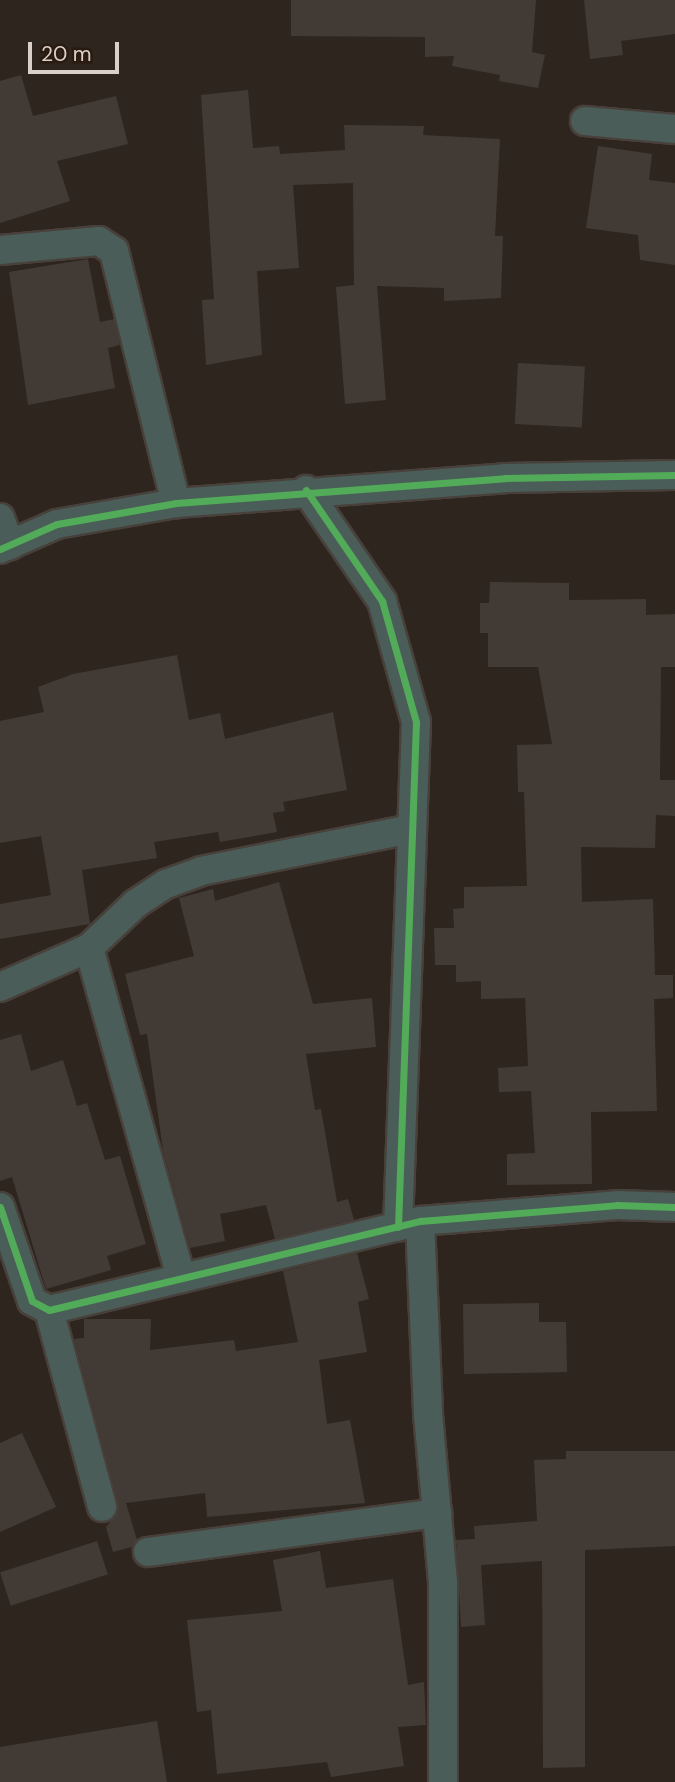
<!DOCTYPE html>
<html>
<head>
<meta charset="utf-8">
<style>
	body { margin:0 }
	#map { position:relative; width:675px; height:1782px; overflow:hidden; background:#2e251e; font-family:"DM Sans",sans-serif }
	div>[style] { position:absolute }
	.building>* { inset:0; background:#423b35; transform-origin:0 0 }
	.roads { filter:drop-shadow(2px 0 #48403b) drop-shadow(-2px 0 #48403b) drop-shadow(0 2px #48403b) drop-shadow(0 -2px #48403b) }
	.street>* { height:28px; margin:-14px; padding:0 14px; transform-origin:14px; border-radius:14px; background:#4a5d58 }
	.cycleway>* { height:7px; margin:-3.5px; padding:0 3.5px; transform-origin:3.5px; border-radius:3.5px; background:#51ab58 }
	span { translate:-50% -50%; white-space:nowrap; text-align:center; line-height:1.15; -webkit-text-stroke:5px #2a1a0f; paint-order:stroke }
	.scale { position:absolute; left:28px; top:42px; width:91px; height:32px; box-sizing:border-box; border:4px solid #dbd0c9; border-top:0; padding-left:9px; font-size:21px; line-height:24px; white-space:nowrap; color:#dbd0c9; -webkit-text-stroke:5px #2a1a0f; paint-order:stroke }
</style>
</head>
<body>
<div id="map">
	<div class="building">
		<i style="clip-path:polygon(291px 0,536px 0,532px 52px,545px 55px,538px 88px,499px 81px,500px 75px,452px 66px,454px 56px,425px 57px,425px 37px,291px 36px)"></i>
		<i style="clip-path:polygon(584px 0,675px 0,675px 34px,621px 41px,623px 55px,590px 59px)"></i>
		<i style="clip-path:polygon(21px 75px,33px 116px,116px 96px,128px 144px,57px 161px,70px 201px,0 223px,0 81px)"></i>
		<i style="clip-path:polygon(248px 90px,253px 148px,279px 146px,280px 154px,345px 150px,344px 125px,424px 126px,423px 135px,500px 139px,495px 236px,503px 236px,501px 298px,444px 301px,444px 288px,377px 286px,386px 400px,345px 404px,336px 287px,354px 285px,353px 183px,293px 185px,299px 268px,257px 271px,262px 355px,206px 365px,202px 300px,214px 299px,201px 95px)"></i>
		<i style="clip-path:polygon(598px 146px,652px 154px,649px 180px,675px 183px,675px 265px,640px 260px,638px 235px,586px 228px)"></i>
		<i style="clip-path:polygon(88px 259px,100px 322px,114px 319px,120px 345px,108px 348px,115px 388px,28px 405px,9px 272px)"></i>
		<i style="left:518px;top:363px;width:67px;height:61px;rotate:3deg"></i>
		<i style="clip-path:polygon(490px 582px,569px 583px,569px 600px,646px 599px,646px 615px,675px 614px,675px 667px,661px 667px,660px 780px,675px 780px,675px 816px,656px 815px,655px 848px,581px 847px,582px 902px,653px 899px,655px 975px,673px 975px,673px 998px,654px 999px,657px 1111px,591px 1112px,592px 1184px,507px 1185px,507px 1154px,535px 1153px,531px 1091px,499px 1092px,498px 1068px,528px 1066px,525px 998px,481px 999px,481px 981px,456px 982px,456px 965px,435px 965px,434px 928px,454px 928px,453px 909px,464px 908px,464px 887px,527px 886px,524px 792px,518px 792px,517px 745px,552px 744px,538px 667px,488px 667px,488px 633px,480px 633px,480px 603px,489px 603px)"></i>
		<i style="clip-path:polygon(177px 655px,189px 720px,220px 713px,225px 739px,333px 712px,347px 790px,283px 802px,285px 811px,273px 813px,277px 832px,220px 842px,218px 832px,154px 842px,157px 858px,82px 870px,90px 924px,0 939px,0 904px,51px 895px,41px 836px,0 843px,0 721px,44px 712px,38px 687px,73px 674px)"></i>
		<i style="clip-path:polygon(279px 882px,313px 1004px,372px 998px,376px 1047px,306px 1054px,315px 1110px,321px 1109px,337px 1202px,348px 1199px,354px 1220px,275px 1239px,266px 1205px,220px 1214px,225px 1241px,190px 1248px,163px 1151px,147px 1034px,140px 1035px,125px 974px,194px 956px,179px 898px,213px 889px,215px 901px)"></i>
		<i style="clip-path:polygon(21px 1034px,31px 1071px,63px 1060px,77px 1106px,87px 1103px,105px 1160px,120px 1156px,146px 1244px,107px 1256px,111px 1270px,46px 1289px,12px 1177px,0 1181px,0 1040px)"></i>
		<i style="clip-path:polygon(357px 1253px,369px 1299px,358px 1302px,367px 1352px,319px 1360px,327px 1424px,350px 1420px,365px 1503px,207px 1517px,205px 1493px,126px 1503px,137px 1540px,132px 1547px,113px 1552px,106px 1527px,118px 1512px,118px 1503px,74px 1339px,84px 1338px,84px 1319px,151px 1319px,150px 1350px,234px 1340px,236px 1351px,298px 1342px,283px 1271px)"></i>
		<i style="clip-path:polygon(539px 1303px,539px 1322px,566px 1322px,567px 1372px,464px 1374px,463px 1304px)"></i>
		<i style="clip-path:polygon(22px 1433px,56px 1507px,0 1532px,0 1443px)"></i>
		<i style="clip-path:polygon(566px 1451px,675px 1451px,675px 1546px,585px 1550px,585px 1767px,543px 1768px,542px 1561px,481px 1565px,485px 1625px,461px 1627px,456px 1540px,475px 1539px,474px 1526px,537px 1521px,534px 1460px,566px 1459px)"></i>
		<i style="left:97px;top:1541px;width:35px;height:102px;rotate:72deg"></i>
		<i style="clip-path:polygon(320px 1551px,326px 1588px,393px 1579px,408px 1685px,424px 1682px,426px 1725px,398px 1727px,404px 1766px,331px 1777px,327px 1762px,217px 1774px,211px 1710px,197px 1712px,187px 1620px,282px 1611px,273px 1560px)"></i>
		<i style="clip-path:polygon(157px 1721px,167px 1782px,0 1782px,0 1747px)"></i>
	</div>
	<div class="roads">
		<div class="street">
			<i style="left:585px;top:121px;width:90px;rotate:5.1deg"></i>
			<i style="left:0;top:250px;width:99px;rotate:-5.2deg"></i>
			<i style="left:99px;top:241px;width:18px;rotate:34deg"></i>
			<i style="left:114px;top:251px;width:260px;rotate:76.2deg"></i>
			<i style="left:306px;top:490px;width:135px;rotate:55.6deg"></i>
			<i style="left:382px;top:601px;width:126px;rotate:74.3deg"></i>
			<i style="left:416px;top:722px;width:505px;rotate:92.04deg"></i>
			<i style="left:0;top:518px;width:29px;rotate:70deg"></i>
			<i style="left:0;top:549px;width:62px;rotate:-23.7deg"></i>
			<i style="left:57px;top:524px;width:121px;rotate:-10deg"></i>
			<i style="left:176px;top:503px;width:330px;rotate:-4.3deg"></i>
			<i style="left:505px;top:478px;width:170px;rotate:-1deg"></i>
			<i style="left:89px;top:948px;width:343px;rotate:74.4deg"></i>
			<i style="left:0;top:987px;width:97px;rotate:-23.7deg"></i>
			<i style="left:89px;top:948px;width:64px;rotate:-43.7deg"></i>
			<i style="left:135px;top:904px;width:37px;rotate:-33deg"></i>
			<i style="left:166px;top:884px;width:37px;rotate:-20deg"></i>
			<i style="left:201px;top:871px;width:214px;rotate:-11.3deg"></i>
			<i style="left:0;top:1207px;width:99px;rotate:71.2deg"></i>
			<i style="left:32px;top:1301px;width:19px;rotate:28deg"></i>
			<i style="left:49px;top:1310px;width:382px;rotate:-13.5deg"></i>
			<i style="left:420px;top:1221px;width:198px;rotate:-4.6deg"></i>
			<i style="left:617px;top:1205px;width:58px;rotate:2deg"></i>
			<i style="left:420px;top:1221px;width:193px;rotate:87.6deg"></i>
			<i style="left:428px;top:1414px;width:169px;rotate:84.9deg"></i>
			<i style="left:443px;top:1582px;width:200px;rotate:90deg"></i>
			<i style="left:49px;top:1310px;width:204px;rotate:74.9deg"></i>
			<i style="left:148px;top:1552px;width:292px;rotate:-7.7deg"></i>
		</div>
	</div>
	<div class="cycleway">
		<i style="left:306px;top:490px;width:135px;rotate:55.6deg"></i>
		<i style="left:382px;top:601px;width:126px;rotate:74.3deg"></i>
		<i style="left:416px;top:722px;width:505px;rotate:92.04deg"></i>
		<i style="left:0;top:549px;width:62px;rotate:-23.7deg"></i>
		<i style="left:57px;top:524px;width:121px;rotate:-10deg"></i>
		<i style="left:176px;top:503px;width:330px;rotate:-4.3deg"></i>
		<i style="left:505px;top:478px;width:170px;rotate:-1deg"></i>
		<i style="left:0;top:1207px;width:99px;rotate:71.2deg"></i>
		<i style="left:32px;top:1301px;width:19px;rotate:28deg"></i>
		<i style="left:49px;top:1310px;width:382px;rotate:-13.5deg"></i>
		<i style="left:420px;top:1221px;width:198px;rotate:-4.6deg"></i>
		<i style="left:617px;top:1205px;width:58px;rotate:2deg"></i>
	</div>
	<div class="scale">20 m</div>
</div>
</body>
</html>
